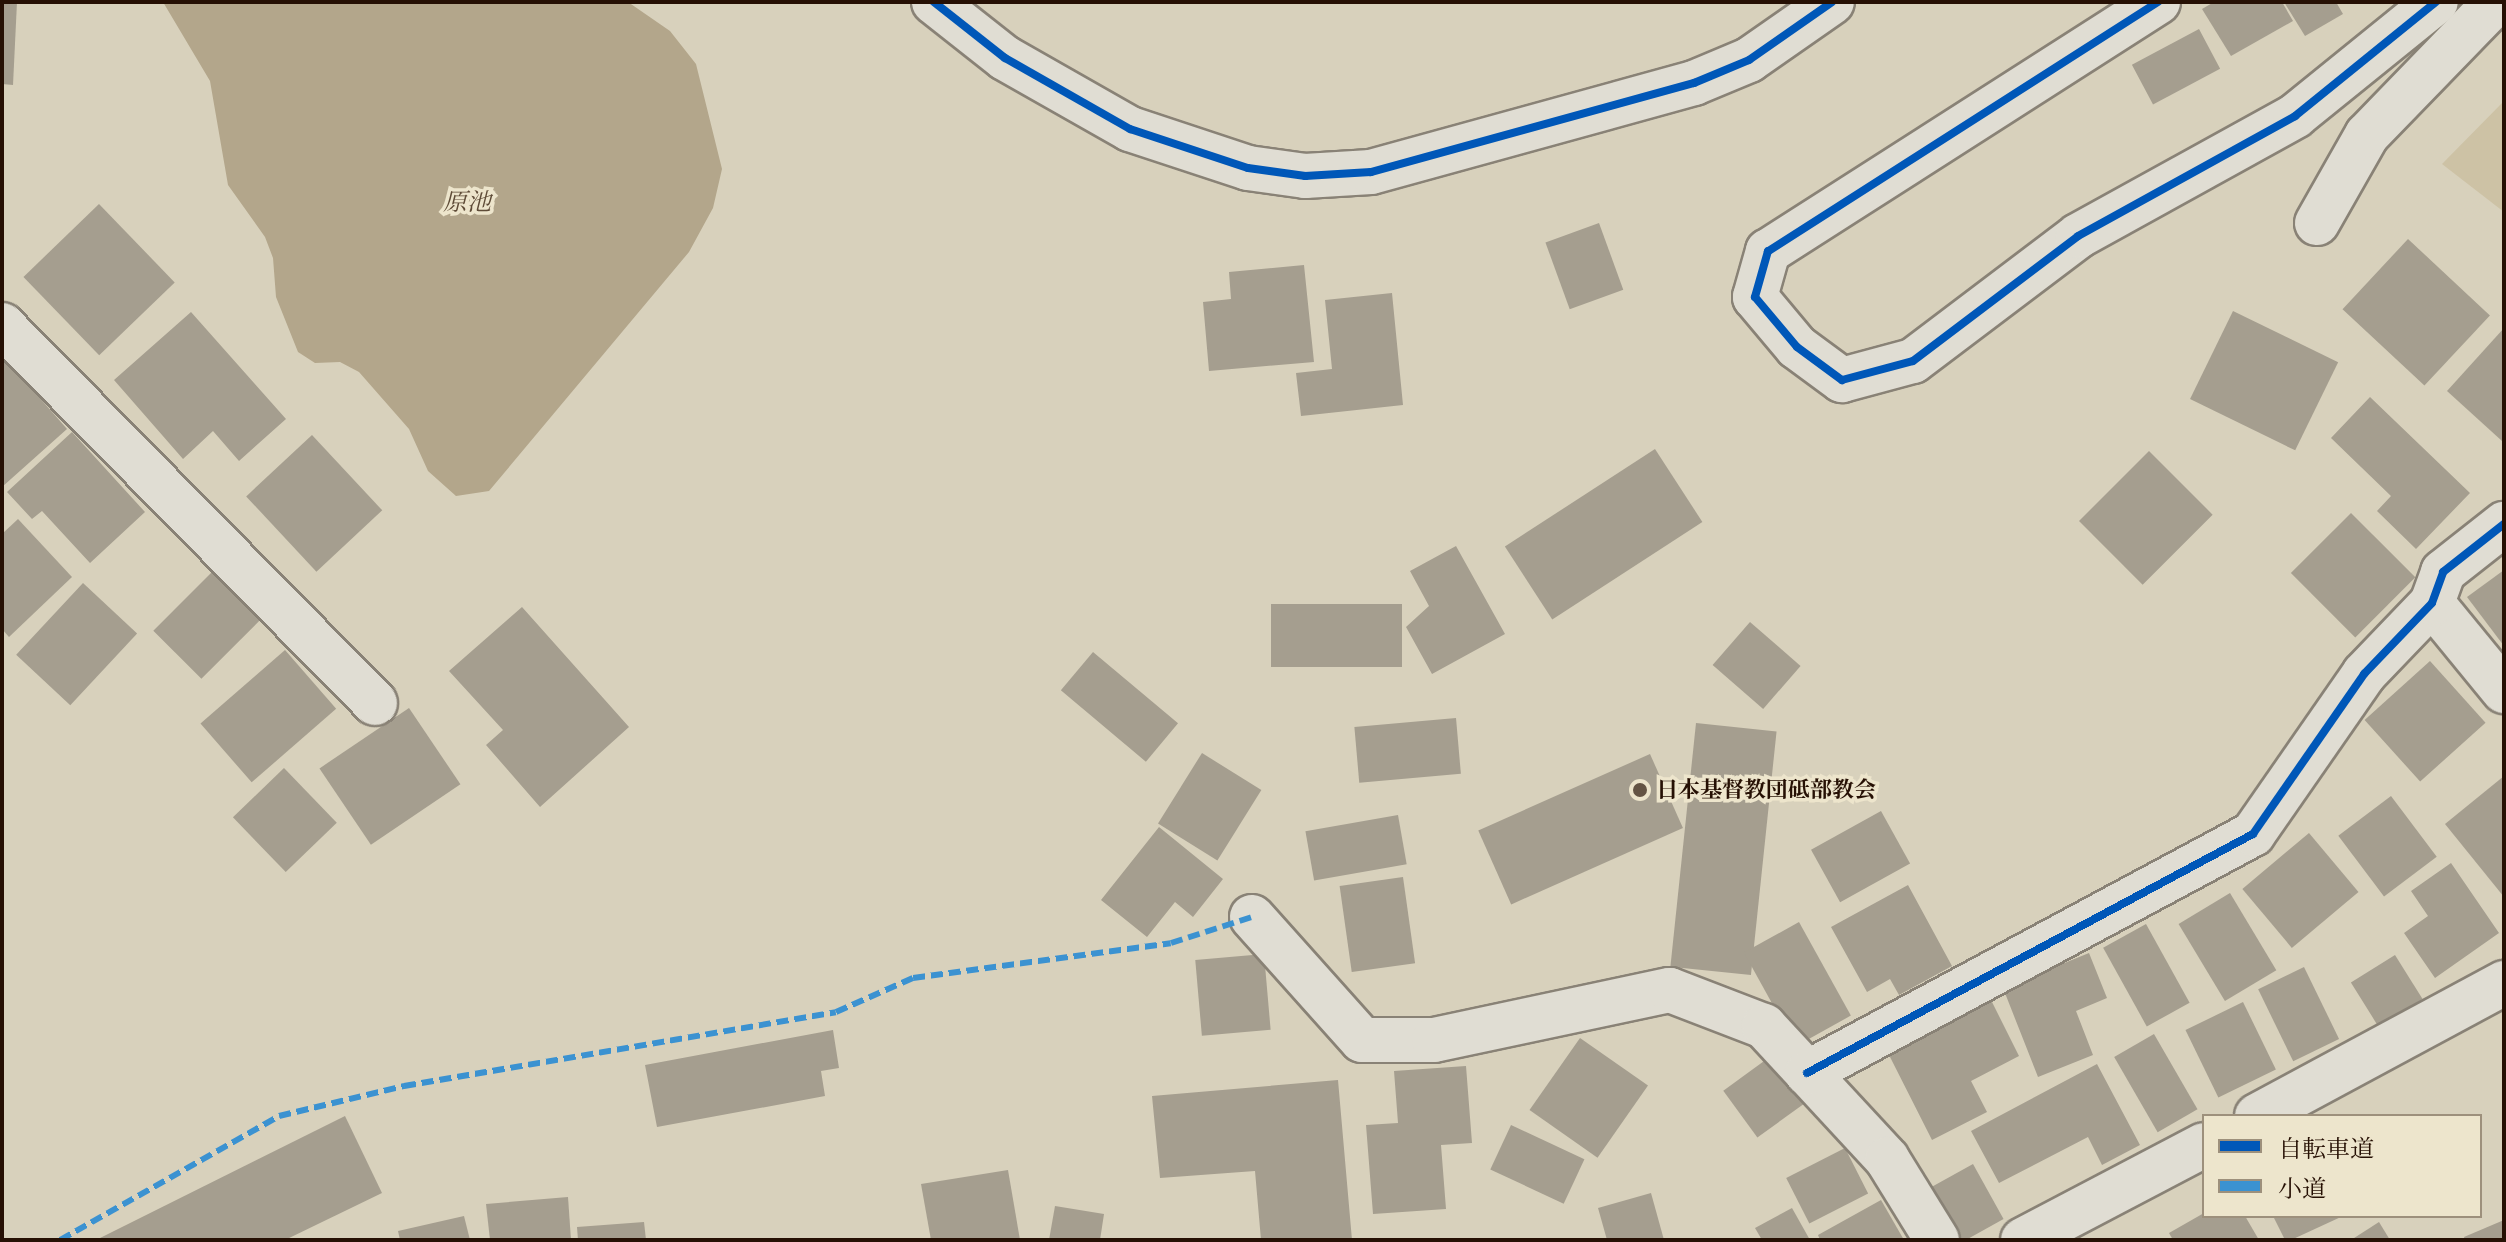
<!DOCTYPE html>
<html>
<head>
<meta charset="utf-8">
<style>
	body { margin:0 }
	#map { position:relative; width:2506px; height:1242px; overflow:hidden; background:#d8d1bc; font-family:"IM FELL Great Primer","Noto Serif JP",serif }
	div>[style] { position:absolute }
	.green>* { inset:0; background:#cdc2a5 }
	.water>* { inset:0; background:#b3a68b }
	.building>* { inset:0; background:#a59e8f; transform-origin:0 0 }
	.roads { filter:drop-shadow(2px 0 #898276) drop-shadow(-2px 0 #898276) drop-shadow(0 2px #898276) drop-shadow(0 -2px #898276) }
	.minor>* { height:44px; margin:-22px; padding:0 22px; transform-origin:22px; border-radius:22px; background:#e0ddd3 }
	.quiet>* { height:6px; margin-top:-3px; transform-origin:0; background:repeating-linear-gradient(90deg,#3b92d1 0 12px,transparent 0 18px) }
	.cycleway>* { height:8px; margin:-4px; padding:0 4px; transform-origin:4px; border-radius:4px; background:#0057b8 }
	.dots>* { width:22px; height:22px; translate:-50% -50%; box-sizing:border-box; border:4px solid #ede5cc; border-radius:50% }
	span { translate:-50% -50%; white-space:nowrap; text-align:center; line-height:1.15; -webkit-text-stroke:7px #ede5cc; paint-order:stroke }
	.poi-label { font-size:22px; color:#261004; font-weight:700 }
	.left { translate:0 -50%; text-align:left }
	.water-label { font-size:24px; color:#5e4b37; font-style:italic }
	.frame { position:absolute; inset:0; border:4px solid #261004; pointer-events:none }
	.legend { position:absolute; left:2202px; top:1114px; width:280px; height:104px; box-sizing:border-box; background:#ede5cc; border:2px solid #9d907c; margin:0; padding:10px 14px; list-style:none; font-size:24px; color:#261004 }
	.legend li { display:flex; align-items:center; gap:16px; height:40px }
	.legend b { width:40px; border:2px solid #9d907c }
</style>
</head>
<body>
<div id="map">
	<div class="green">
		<i style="clip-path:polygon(2504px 101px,2504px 212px,2442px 164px)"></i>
	</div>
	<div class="water">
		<i style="clip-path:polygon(163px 2px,628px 2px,670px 31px,696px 64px,722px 169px,713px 208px,689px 252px,489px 491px,456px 496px,428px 471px,409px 429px,359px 372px,340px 362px,315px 363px,298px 352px,276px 297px,273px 258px,265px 237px,228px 185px,210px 81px)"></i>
	</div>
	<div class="building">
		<i style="clip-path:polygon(2px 2px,17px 2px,13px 85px,2px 84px)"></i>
		<i style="clip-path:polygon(2214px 2px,2282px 2px,2293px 21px,2231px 56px,2202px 9px)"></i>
		<i style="clip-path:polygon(2284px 2px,2336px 2px,2343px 14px,2305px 36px)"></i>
		<i style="left:2199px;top:29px;width:45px;height:76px;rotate:62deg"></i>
		<i style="left:99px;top:204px;width:109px;height:105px;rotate:46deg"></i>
		<i style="left:1599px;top:223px;width:71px;height:57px;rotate:70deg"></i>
		<i style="left:2408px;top:239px;width:112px;height:96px;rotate:43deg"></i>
		<i style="clip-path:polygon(1304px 265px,1314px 362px,1209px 371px,1203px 302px,1231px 299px,1229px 272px)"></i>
		<i style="clip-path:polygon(1392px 293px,1403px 405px,1301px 416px,1296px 373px,1332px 369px,1325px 300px)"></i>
		<i style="left:2233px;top:311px;width:117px;height:98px;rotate:26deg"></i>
		<i style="clip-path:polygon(191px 312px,286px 419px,239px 461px,213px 431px,183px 459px,114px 380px)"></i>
		<i style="clip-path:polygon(2504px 328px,2504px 440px,2502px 441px,2447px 391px)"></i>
		<i style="clip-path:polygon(2px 345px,37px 383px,39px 397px,67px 429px,2px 487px)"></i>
		<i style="clip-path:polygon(2370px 397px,2470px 493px,2416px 549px,2377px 511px,2391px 496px,2331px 438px)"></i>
		<i style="clip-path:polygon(72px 432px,145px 512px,90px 563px,42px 511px,32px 519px,7px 492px)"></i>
		<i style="left:312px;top:435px;width:103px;height:90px;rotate:47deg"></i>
		<i style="left:1655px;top:449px;width:87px;height:179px;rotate:57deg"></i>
		<i style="left:2149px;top:451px;width:90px;height:99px;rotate:45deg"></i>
		<i style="left:2351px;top:513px;width:91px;height:85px;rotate:45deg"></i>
		<i style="clip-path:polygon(18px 519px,72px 577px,9px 637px,2px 629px,2px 534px)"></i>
		<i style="clip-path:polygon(1456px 546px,1505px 634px,1432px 674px,1406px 627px,1429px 606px,1410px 571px)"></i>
		<i style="clip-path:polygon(2504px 570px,2504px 646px,2467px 597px)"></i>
		<i style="left:212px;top:572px;width:68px;height:83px;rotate:45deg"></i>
		<i style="left:83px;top:583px;width:74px;height:98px;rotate:43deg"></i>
		<i style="left:1271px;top:604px;width:131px;height:63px"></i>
		<i style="clip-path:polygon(522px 607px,629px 727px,540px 807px,486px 745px,503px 730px,449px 671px)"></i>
		<i style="left:1750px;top:622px;width:67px;height:57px;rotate:41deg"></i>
		<i style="left:285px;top:650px;width:78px;height:112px;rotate:49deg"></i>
		<i style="left:1093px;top:652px;width:111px;height:50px;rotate:40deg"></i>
		<i style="left:2430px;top:661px;width:83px;height:88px;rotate:48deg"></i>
		<i style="left:409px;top:708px;width:92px;height:108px;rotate:56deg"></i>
		<i style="left:1456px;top:718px;width:56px;height:102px;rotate:85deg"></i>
		<i style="left:1696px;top:723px;width:81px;height:245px;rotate:6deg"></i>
		<i style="left:1202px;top:753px;width:70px;height:83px;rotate:32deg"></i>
		<i style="left:1650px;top:754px;width:81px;height:188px;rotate:66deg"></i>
		<i style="left:284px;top:768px;width:76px;height:71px;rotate:46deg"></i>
		<i style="clip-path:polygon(2504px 776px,2504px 897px,2445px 824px)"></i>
		<i style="left:2391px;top:796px;width:76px;height:66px;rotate:53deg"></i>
		<i style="left:1881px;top:811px;width:60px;height:80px;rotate:61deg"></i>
		<i style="left:1398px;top:815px;width:50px;height:94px;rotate:80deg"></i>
		<i style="clip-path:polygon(1159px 827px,1223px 879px,1193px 917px,1175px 902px,1147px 937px,1101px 900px)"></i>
		<i style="left:2309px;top:833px;width:77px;height:87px;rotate:50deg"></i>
		<i style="clip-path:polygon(2451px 863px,2499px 933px,2435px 978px,2404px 933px,2428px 916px,2411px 891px)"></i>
		<i style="left:1403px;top:877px;width:87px;height:64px;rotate:82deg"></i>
		<i style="clip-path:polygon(1908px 885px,1952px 966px,1899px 995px,1890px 979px,1867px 992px,1831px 927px)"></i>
		<i style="left:2230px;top:893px;width:90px;height:60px;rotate:59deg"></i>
		<i style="left:1799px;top:922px;width:107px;height:63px;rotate:61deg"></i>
		<i style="left:2146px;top:924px;width:90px;height:49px;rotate:61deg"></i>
		<i style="clip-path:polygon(2089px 953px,2107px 998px,2076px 1011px,2093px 1055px,2038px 1077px,2003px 988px)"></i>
		<i style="left:1264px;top:954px;width:76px;height:69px;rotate:85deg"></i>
		<i style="left:2395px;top:955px;width:52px;height:52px;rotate:58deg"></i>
		<i style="left:2304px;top:967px;width:80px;height:51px;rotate:64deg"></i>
		<i style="clip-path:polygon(1991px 1000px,2019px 1056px,1971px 1081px,1987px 1112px,1932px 1140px,1888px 1053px)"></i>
		<i style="left:2243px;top:1002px;width:75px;height:64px;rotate:64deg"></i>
		<i style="clip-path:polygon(833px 1030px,839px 1068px,821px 1071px,825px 1096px,657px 1127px,645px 1065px)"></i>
		<i style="left:2154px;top:1034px;width:87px;height:46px;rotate:60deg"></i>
		<i style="left:1580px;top:1038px;width:83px;height:88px;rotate:35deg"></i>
		<i style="left:1771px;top:1056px;width:58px;height:59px;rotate:54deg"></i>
		<i style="clip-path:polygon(2097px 1064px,2140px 1145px,2102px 1165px,2088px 1137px,1999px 1183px,1971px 1131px)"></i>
		<i style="clip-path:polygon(1466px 1066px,1472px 1143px,1441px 1145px,1446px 1209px,1373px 1214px,1366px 1125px,1398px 1123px,1394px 1071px)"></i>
		<i style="clip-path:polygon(1338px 1080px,1352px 1240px,1261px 1240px,1255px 1171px,1160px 1178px,1152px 1096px)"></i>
		<i style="clip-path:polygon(345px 1116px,382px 1193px,285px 1240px,96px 1240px)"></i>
		<i style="left:1511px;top:1125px;width:81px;height:49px;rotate:25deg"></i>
		<i style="left:1845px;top:1148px;width:51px;height:66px;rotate:63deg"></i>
		<i style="left:1973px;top:1164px;width:63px;height:50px;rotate:61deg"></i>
		<i style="clip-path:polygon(1008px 1170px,1020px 1240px,931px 1240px,921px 1184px)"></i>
		<i style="clip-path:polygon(1651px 1193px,1664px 1240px,1607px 1240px,1598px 1208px)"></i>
		<i style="clip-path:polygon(568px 1197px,571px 1240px,490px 1240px,486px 1204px)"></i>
		<i style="clip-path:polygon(1881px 1200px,1904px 1240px,1820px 1240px,1818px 1235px)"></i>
		<i style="clip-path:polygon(1055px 1206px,1104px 1214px,1100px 1240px,1049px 1240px)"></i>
		<i style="clip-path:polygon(1792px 1208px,1810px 1240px,1762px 1240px,1755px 1228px)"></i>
		<i style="clip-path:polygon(2204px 1213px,2245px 1216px,2259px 1240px,2173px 1240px,2169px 1233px)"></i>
		<i style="clip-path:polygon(464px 1216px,470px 1240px,400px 1240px,398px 1231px)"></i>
		<i style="clip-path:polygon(2273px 1216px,2343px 1216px,2291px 1240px,2285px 1240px)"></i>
		<i style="clip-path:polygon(2504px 1220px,2504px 1240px,2465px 1240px,2464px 1237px)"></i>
		<i style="clip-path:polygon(644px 1222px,646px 1240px,578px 1240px,577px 1227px)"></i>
		<i style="clip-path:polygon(2379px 1222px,2390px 1240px,2351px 1240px)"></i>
	</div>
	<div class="roads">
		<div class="minor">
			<i style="left:934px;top:2px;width:90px;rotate:38.3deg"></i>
			<i style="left:1005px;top:58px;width:144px;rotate:29.6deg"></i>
			<i style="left:1130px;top:129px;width:124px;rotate:18.3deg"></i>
			<i style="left:1248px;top:168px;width:58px;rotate:8deg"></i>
			<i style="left:1305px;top:176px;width:66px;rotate:-3.5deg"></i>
			<i style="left:1371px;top:172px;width:335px;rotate:-15.4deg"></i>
			<i style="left:1694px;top:83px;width:60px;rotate:-22.7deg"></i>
			<i style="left:1749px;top:60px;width:101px;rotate:-34.9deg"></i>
			<i style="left:2158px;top:2px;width:463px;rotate:147.4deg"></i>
			<i style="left:1768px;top:251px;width:48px;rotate:105.8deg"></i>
			<i style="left:1755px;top:297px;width:65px;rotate:50deg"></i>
			<i style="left:1797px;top:347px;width:56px;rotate:36.3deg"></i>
			<i style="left:1842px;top:380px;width:73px;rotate:-15deg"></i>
			<i style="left:1913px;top:361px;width:207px;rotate:-37.1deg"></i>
			<i style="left:2078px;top:236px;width:248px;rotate:-28.9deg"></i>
			<i style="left:2295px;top:116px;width:181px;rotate:-39deg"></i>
			<i style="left:2317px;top:223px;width:101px;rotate:-60.4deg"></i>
			<i style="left:2367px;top:135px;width:185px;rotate:-45.9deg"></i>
			<i style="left:2px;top:325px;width:531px;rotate:45.38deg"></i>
			<i style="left:2432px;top:603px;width:114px;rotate:50.7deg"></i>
			<i style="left:1252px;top:917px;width:165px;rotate:48.2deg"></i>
			<i style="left:1362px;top:1040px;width:72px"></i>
			<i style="left:1434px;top:1040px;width:241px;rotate:-12deg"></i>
			<i style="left:1670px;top:990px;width:101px;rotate:21deg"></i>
			<i style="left:1764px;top:1026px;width:181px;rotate:47.2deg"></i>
			<i style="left:1887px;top:1159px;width:95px;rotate:58.3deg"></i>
			<i style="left:1807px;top:1073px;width:506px;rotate:-28.19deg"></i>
			<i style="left:2253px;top:834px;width:195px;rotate:-55.2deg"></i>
			<i style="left:2364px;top:674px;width:98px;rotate:-46.2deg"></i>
			<i style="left:2432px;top:603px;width:33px;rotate:-70deg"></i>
			<i style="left:2443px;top:572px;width:78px;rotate:-38.2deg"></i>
			<i style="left:2257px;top:1116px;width:281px;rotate:-28.3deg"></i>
			<i style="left:2023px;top:1240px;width:204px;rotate:-27.7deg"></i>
		</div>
	</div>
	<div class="quiet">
		<i style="left:60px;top:1240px;width:252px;rotate:-29.5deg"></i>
		<i style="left:279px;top:1116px;width:129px;rotate:-13.5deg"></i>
		<i style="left:404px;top:1086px;width:438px;rotate:-9.7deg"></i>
		<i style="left:836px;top:1012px;width:84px;rotate:-23.8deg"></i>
		<i style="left:913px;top:978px;width:260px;rotate:-7.7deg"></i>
		<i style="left:1171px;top:943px;width:85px;rotate:-17.8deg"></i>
	</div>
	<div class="cycleway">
		<i style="left:934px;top:2px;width:90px;rotate:38.3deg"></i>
		<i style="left:1005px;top:58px;width:144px;rotate:29.6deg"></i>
		<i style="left:1130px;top:129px;width:124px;rotate:18.3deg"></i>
		<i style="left:1248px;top:168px;width:58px;rotate:8deg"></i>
		<i style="left:1305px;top:176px;width:66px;rotate:-3.5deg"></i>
		<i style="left:1371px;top:172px;width:335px;rotate:-15.4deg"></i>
		<i style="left:1694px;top:83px;width:60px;rotate:-22.7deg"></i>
		<i style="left:1749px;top:60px;width:101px;rotate:-34.9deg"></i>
		<i style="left:2158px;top:2px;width:463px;rotate:147.4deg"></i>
		<i style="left:1768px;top:251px;width:48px;rotate:105.8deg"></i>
		<i style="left:1755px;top:297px;width:65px;rotate:50deg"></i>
		<i style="left:1797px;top:347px;width:56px;rotate:36.3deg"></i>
		<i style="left:1842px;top:380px;width:73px;rotate:-15deg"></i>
		<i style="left:1913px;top:361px;width:207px;rotate:-37.1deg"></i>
		<i style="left:2078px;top:236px;width:248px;rotate:-28.9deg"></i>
		<i style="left:2295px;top:116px;width:181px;rotate:-39deg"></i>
		<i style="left:1807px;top:1073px;width:506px;rotate:-28.19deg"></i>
		<i style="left:2253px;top:834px;width:195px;rotate:-55.2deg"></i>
		<i style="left:2364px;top:674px;width:98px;rotate:-46.2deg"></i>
		<i style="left:2432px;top:603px;width:33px;rotate:-70deg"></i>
		<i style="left:2443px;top:572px;width:78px;rotate:-38.2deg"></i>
	</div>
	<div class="dots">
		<i style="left:1640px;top:790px;background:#645444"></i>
	</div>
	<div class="poi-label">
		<span class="left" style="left:1656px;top:790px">日本基督教団砥部教会</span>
	</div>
	<div class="water-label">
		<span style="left:467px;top:203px">原池</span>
	</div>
	<div class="frame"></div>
	<ul class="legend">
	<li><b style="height:10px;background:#0057b8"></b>自転車道</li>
	<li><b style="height:10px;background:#3b92d1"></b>小道</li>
	</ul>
</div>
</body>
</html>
